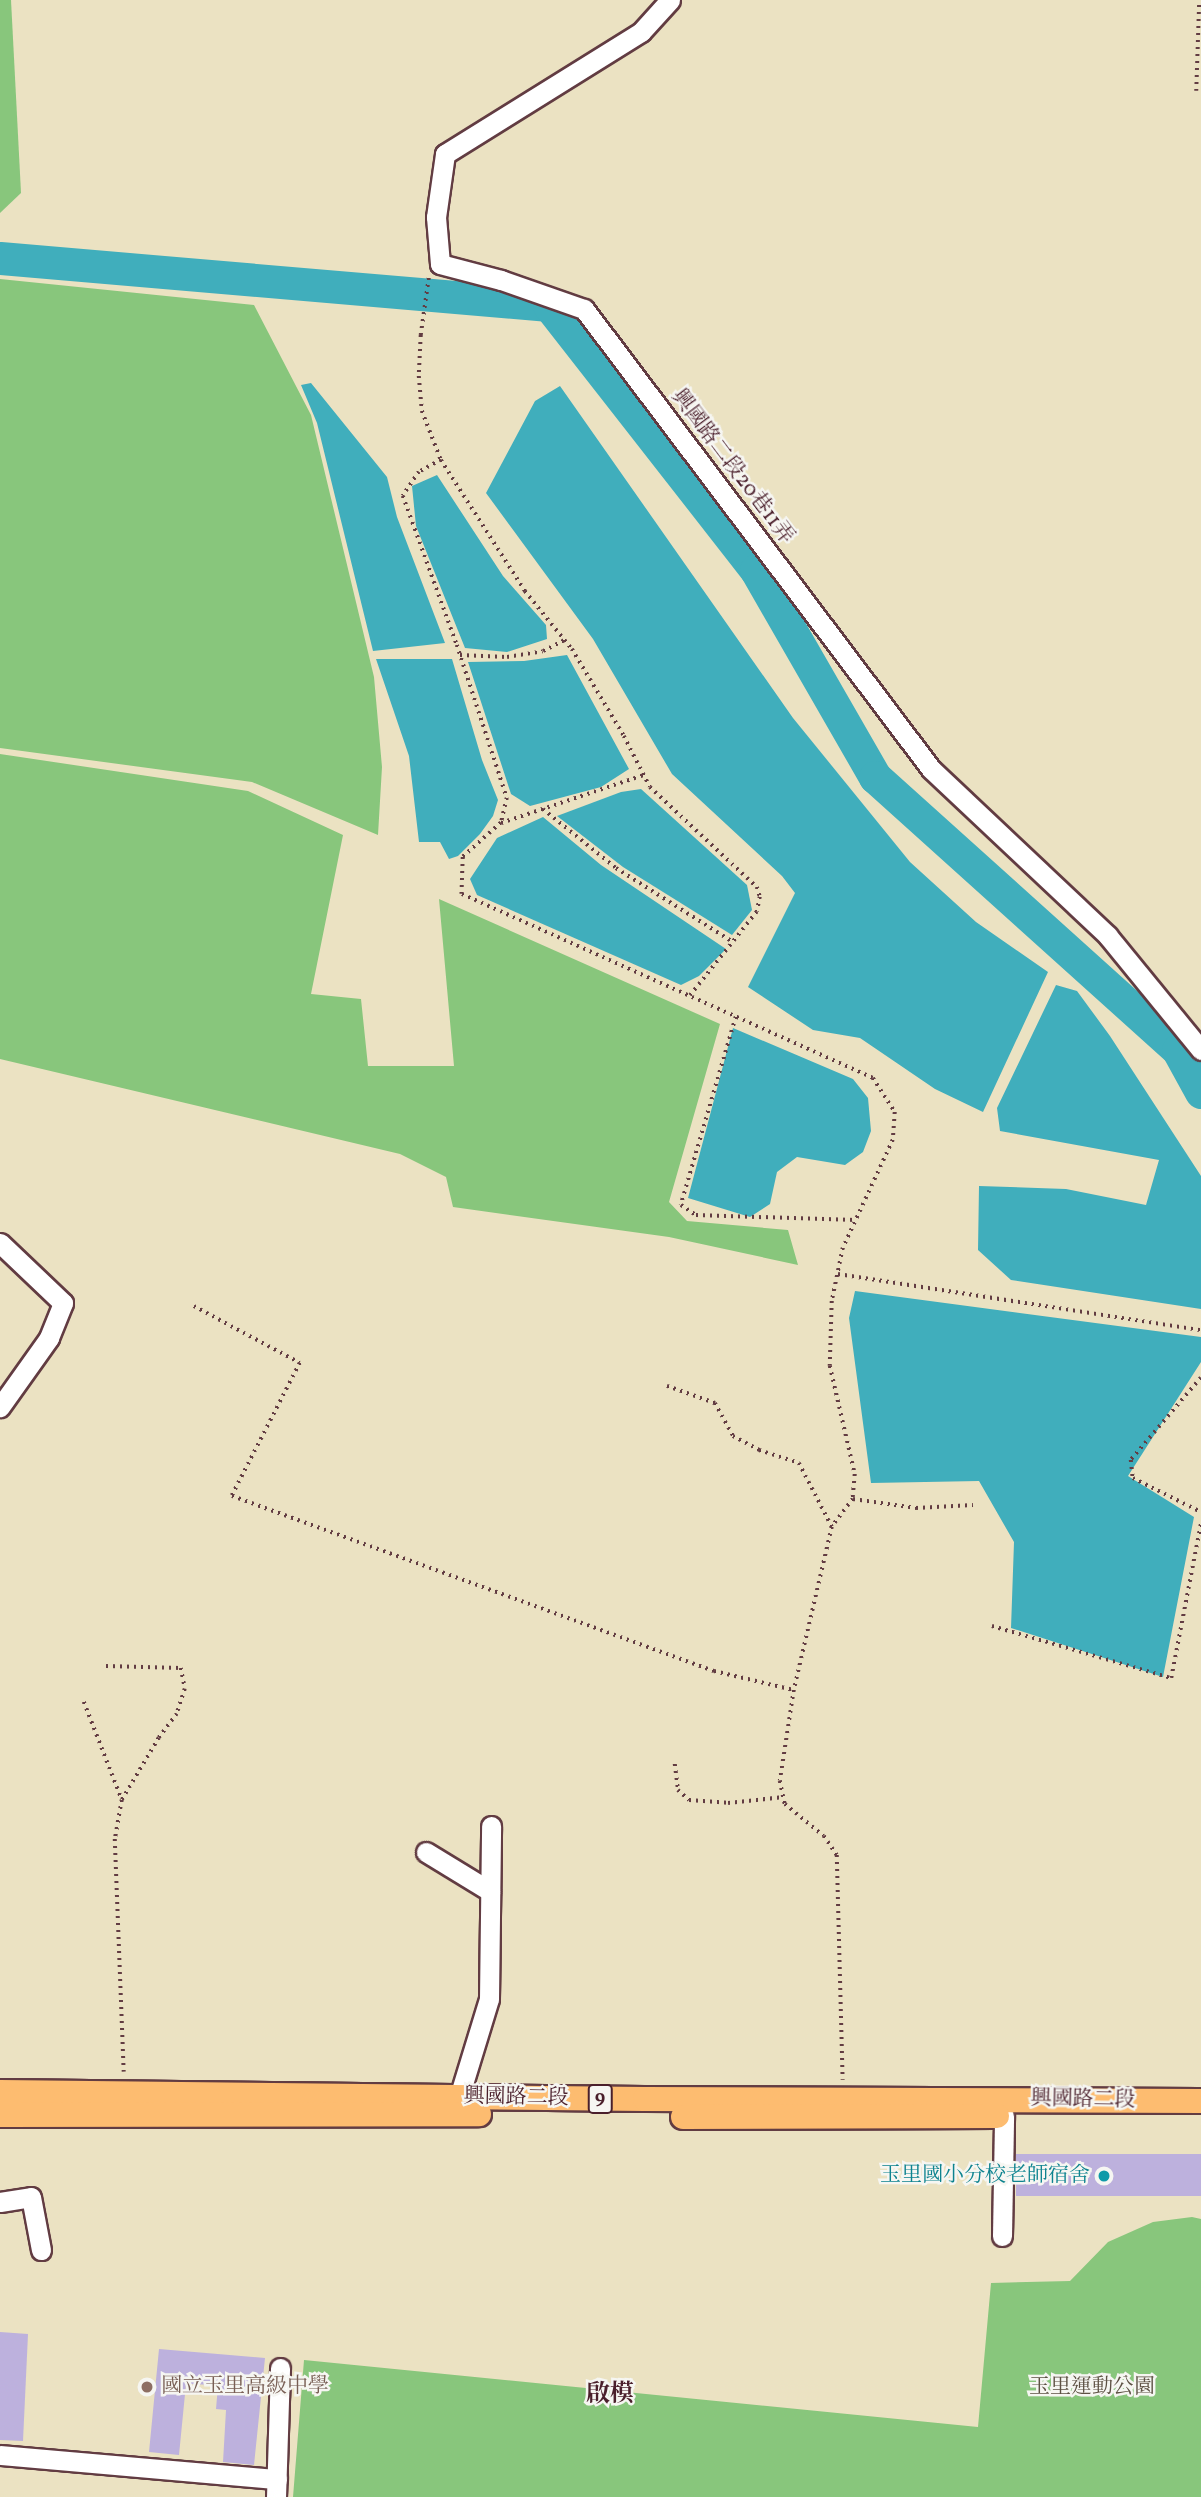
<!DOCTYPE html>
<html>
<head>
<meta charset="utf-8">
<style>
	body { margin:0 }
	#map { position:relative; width:1201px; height:2497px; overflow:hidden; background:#ebe2c2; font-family:Vollkorn,"Noto Serif TC",serif }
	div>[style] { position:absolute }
	.green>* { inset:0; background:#88c67c }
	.water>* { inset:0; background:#40aebc }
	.river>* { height:33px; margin:-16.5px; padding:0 16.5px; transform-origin:16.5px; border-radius:16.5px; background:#40aebc }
	.building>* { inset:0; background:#bdb1dd; transform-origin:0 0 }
	.path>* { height:3.5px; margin-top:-1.75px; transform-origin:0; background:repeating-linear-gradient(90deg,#623c42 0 2px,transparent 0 7px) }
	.roads { filter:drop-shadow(2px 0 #623c42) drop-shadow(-2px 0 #623c42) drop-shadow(0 2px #623c42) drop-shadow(0 -2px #623c42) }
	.minor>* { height:19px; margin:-9.5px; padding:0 9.5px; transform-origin:9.5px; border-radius:9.5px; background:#fff }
	.major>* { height:24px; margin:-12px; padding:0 12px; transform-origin:12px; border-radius:12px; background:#fdbc70 }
	.dots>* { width:19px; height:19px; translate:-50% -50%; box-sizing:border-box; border:4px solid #f6f6f2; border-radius:50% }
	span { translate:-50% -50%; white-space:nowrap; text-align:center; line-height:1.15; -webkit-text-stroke:5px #f6f6f2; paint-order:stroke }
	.shield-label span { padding:2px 5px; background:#f6f6f2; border:2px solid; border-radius:5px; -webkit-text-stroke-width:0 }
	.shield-label { font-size:19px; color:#4a1f2b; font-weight:700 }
	.street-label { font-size:21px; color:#4a1f2b }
	.culture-label { font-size:21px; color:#0d838f }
	.right { translate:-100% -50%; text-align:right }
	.education-label { font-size:21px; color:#785e54 }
	.left { translate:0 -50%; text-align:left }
	.park-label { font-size:21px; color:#5d5143 }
	.quarter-label { font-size:24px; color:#4a1f2b; font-weight:700 }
</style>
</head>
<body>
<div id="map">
	<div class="green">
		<i style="clip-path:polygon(0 0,11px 0,21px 193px,0 213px)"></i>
		<i style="clip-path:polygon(0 279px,254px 305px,311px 415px,374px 677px,382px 767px,378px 835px,252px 782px,0 748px)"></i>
		<i style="clip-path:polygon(0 754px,248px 791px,343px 835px,311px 994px,361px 999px,368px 1066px,454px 1066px,439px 899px,720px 1024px,669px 1202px,687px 1221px,788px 1230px,798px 1265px,669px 1237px,453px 1207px,446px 1177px,400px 1154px,0 1059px)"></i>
		<i style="clip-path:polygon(1192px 2217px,1201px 2219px,1201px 2497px,293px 2497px,304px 2360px,978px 2427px,991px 2283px,1070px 2281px,1108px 2242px,1153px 2222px)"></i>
	</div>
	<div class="water">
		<i style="clip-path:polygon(311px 383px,387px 477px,397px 517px,445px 643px,373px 651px,317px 423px,301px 385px)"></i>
		<i style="clip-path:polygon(560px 386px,793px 718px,910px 862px,976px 922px,1048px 972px,983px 1112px,935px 1089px,860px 1038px,813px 1030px,748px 987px,795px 893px,782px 876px,672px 774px,593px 639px,486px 493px,535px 401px)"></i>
		<i style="clip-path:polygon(437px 475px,503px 576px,546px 625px,547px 639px,507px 652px,465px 648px,416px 526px,412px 486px)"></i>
		<i style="clip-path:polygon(567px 655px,629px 769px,601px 787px,530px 806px,511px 794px,468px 662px,524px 661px)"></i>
		<i style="clip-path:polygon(376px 659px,452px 659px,482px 760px,498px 800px,493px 816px,480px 834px,458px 856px,449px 859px,440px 842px,419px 842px,409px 756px)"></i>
		<i style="clip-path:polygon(641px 789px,747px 885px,752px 910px,732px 935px,623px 867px,557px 816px,621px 792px)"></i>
		<i style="clip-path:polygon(543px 817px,601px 865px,726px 949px,699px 976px,681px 985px,477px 895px,470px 879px,497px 838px)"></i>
		<i style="clip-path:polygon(1056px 985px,1077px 991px,1110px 1036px,1201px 1176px,1201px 1309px,1011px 1280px,978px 1250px,979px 1186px,1066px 1189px,1146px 1205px,1159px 1160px,1000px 1131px,997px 1108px)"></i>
		<i style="clip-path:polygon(733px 1028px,853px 1079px,868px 1098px,871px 1131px,863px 1152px,845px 1165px,797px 1157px,777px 1172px,770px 1204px,750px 1217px,688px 1198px)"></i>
		<i style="clip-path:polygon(855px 1291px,1201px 1337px,1201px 1362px,1128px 1476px,1194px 1517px,1163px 1677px,1011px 1628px,1014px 1542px,979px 1481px,871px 1483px,849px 1318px)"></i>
	</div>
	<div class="river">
		<i style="left:0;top:258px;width:551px;rotate:4.89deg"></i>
		<i style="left:549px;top:305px;width:336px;rotate:52deg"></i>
		<i style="left:756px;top:570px;width:239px;rotate:60.1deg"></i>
		<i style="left:875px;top:777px;width:408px;rotate:42deg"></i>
		<i style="left:1178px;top:1050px;width:48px;rotate:61.3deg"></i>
	</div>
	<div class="building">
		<i style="left:1201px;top:2154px;width:42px;height:185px;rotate:90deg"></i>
		<i style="clip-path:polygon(0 2332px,28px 2334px,23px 2441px,0 2440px)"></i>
		<i style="clip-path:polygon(159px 2349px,265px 2358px,254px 2465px,223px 2462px,226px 2410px,216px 2409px,218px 2385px,186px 2384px,179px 2455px,149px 2452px)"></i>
	</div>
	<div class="path">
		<i style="left:1196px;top:91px;width:91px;rotate:-88.1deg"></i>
		<i style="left:429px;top:278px;width:58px;rotate:98deg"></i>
		<i style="left:421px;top:335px;width:41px;rotate:92.8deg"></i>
		<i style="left:419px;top:376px;width:35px;rotate:85deg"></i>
		<i style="left:422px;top:411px;width:53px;rotate:68.8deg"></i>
		<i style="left:441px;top:460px;width:156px;rotate:57.3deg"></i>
		<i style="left:525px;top:591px;width:75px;rotate:51deg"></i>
		<i style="left:572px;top:649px;width:101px;rotate:59.1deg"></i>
		<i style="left:624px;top:736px;width:57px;rotate:63deg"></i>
		<i style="left:650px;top:787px;width:146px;rotate:43.1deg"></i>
		<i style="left:757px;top:887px;width:10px;rotate:73deg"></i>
		<i style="left:760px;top:897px;width:15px;rotate:101deg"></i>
		<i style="left:757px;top:912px;width:107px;rotate:128.6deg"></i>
		<i style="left:441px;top:460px;width:25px;rotate:151deg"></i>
		<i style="left:419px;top:472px;width:29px;rotate:124deg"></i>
		<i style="left:403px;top:496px;width:158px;rotate:70.1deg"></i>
		<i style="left:457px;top:645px;width:161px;rotate:71.9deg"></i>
		<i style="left:507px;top:798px;width:26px;rotate:103deg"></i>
		<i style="left:501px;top:823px;width:51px;rotate:138.2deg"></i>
		<i style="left:463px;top:857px;width:37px;rotate:92deg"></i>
		<i style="left:462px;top:894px;width:450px;rotate:24.1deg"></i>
		<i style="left:873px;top:1078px;width:40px;rotate:57.1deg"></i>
		<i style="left:895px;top:1112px;width:28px;rotate:94deg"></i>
		<i style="left:893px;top:1140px;width:119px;rotate:114.8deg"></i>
		<i style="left:843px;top:1248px;width:54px;rotate:101.7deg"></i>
		<i style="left:832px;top:1301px;width:65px;rotate:91.8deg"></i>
		<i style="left:830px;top:1366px;width:111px;rotate:77deg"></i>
		<i style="left:855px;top:1474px;width:25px;rotate:95deg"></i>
		<i style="left:853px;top:1499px;width:35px;rotate:127deg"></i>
		<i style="left:832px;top:1527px;width:167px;rotate:103.1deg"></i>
		<i style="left:794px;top:1690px;width:92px;rotate:98.7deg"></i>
		<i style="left:780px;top:1781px;width:24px;rotate:78deg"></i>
		<i style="left:785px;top:1804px;width:50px;rotate:39.4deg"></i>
		<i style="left:824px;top:1836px;width:23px;rotate:56deg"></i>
		<i style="left:837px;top:1855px;width:225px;rotate:88.5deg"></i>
		<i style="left:460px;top:655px;width:47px;rotate:2.4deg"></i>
		<i style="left:507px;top:657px;width:36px;rotate:-9deg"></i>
		<i style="left:543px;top:651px;width:25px;rotate:-27deg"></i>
		<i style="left:543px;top:809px;width:94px;rotate:38.9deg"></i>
		<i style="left:616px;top:868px;width:138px;rotate:32.3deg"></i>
		<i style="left:501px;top:823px;width:151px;rotate:-18.6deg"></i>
		<i style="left:736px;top:1017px;width:196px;rotate:106.3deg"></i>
		<i style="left:681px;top:1205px;width:18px;rotate:34deg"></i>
		<i style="left:696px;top:1215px;width:160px;rotate:1.8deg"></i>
		<i style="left:838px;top:1274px;width:367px;rotate:8.8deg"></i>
		<i style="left:194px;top:1306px;width:120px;rotate:28.3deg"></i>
		<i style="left:300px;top:1363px;width:149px;rotate:117.1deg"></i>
		<i style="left:232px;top:1496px;width:513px;rotate:19.95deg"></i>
		<i style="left:714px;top:1671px;width:82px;rotate:13.4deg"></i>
		<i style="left:1201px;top:1378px;width:108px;rotate:130.5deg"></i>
		<i style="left:1131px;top:1460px;width:18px;rotate:84deg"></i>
		<i style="left:1133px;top:1478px;width:76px;rotate:26.6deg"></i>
		<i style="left:667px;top:1386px;width:51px;rotate:19.5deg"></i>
		<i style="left:715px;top:1403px;width:38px;rotate:61deg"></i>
		<i style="left:733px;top:1436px;width:30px;rotate:28deg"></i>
		<i style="left:759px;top:1450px;width:42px;rotate:18deg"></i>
		<i style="left:799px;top:1463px;width:72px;rotate:62.7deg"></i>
		<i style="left:853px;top:1499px;width:64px;rotate:8.1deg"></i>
		<i style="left:916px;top:1508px;width:57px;rotate:-3deg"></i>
		<i style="left:992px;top:1626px;width:186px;rotate:16.2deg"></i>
		<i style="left:1171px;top:1678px;width:159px;rotate:-79.1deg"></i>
		<i style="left:106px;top:1666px;width:75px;rotate:1.5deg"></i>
		<i style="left:181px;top:1668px;width:21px;rotate:79deg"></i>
		<i style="left:185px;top:1689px;width:26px;rotate:108deg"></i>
		<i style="left:177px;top:1714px;width:30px;rotate:127deg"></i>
		<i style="left:159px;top:1738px;width:72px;rotate:120.8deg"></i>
		<i style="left:122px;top:1800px;width:40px;rotate:100deg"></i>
		<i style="left:115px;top:1839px;width:233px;rotate:87.8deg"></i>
		<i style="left:84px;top:1702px;width:105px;rotate:68.8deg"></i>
		<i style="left:675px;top:1764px;width:26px;rotate:83deg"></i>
		<i style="left:678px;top:1790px;width:15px;rotate:42deg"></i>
		<i style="left:689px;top:1800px;width:39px;rotate:4deg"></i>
		<i style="left:728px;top:1803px;width:56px;rotate:-6.1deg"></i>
	</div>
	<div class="roads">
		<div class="minor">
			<i style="left:670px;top:0;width:43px;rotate:132.2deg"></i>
			<i style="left:641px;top:32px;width:231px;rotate:148.1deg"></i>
			<i style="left:445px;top:154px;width:64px;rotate:98.1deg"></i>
			<i style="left:436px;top:217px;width:47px;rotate:85.1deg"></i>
			<i style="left:440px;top:264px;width:63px;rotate:14.7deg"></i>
			<i style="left:501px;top:280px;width:88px;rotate:19.3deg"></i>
			<i style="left:584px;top:309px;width:576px;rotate:52.97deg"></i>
			<i style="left:931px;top:769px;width:243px;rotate:43.3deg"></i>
			<i style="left:1108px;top:936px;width:147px;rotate:50.8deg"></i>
			<i style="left:0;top:1243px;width:87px;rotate:43.6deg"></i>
			<i style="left:63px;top:1303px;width:38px;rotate:112deg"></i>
			<i style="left:49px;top:1338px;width:85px;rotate:125.4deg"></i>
			<i style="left:426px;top:1852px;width:75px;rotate:31.4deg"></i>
			<i style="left:459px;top:2097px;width:102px;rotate:-73deg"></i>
			<i style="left:489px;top:1999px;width:173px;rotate:-89.3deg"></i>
			<i style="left:0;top:2202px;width:31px;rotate:-9deg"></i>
			<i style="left:31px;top:2197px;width:54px;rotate:79.3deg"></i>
			<i style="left:1002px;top:2236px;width:120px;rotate:-89deg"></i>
			<i style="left:0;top:2455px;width:278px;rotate:5deg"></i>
			<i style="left:276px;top:2497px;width:129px;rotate:-88.2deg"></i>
		</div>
		<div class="major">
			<i style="left:0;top:2092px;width:645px;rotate:0.62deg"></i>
			<i style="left:645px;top:2099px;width:556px;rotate:0.21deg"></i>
			<i style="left:0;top:2115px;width:479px;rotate:-0.1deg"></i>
			<i style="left:683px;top:2117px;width:314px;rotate:-0.2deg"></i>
		</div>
	</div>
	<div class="dots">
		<i style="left:1104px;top:2176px;background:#0f9aa8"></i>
		<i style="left:147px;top:2387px;background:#8d6e63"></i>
	</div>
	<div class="shield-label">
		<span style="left:600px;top:2099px">9</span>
	</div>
	<div class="street-label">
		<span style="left:732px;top:467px;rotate:53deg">興國路二段20巷11弄</span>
		<span style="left:516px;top:2098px;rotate:1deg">興國路二段</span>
		<span style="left:1083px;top:2100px;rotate:1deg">興國路二段</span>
	</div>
	<div class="culture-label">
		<span class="right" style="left:1090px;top:2176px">玉里國小分校老師宿舍</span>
	</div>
	<div class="education-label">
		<span class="left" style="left:161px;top:2387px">國立玉里高級中學</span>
	</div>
	<div class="park-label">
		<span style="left:1092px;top:2388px">玉里運動公園</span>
	</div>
	<div class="quarter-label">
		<span style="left:610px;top:2396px">啟模</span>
	</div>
</div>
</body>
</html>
